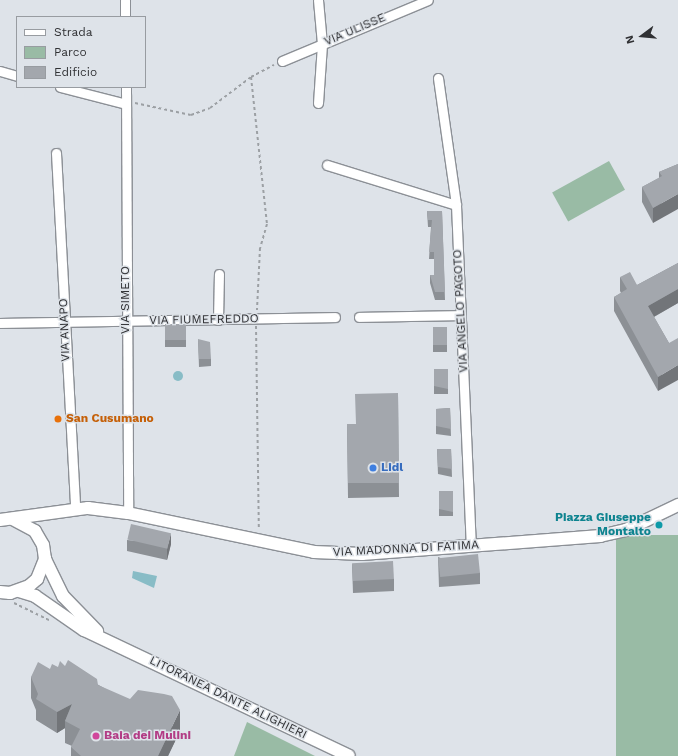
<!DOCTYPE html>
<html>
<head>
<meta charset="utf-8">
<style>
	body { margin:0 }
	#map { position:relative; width:678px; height:756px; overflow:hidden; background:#dee3e9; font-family:"Work Sans",sans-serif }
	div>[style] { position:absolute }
	.green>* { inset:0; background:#99bba5; transform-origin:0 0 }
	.water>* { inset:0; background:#88bcc6 }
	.round { border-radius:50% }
	.path>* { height:2px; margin-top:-1px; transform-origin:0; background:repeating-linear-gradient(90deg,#9ca0a4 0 3px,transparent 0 6px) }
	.roads { filter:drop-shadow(1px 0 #8c9096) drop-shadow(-1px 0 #8c9096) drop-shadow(0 1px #8c9096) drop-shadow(0 -1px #8c9096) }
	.street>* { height:9px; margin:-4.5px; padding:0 4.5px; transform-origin:4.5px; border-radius:4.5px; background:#fff }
	.secondary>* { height:12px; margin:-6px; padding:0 6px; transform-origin:6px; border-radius:6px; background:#fff }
	.wall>* { inset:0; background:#8c9095; transform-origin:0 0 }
	.shaded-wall>* { inset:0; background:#727579 }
	.building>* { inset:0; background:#a3a7ad; transform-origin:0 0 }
	.dots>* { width:11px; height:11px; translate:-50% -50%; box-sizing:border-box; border:2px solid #dee3e9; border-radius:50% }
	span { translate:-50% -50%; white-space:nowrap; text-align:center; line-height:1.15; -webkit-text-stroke:3px #dee3e9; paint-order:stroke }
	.street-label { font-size:12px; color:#303134 }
	.food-label { font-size:12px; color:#c56008; font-weight:700 }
	.left { translate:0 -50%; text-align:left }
	.shop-label { font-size:12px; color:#366cbe; font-weight:700 }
	.culture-label { font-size:12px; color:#0d838f; font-weight:700 }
	.right { translate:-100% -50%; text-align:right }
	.hotel-label { font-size:12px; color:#b23c85; font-weight:700 }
	.legend { position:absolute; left:16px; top:16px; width:130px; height:72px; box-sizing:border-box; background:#dee3e9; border:1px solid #989ca1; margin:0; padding:5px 7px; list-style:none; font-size:12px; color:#303134 }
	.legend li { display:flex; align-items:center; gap:8px; height:20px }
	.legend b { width:20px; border:1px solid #989ca1 }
	.north { position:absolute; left:622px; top:16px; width:40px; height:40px; -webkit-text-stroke:3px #dee3e9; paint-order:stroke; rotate:254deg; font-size:11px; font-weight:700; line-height:16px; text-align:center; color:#303134 }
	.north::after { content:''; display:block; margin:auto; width:14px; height:18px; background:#303134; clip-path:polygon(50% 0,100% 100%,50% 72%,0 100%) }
</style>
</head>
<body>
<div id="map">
	<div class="green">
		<i style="left:609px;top:161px;width:33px;height:65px;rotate:61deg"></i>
		<i style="left:678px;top:535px;width:221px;height:62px;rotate:90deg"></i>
		<i style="clip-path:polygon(247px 722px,315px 756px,234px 756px)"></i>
	</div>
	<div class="water">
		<i class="round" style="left:173px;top:371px;width:10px;height:10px"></i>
		<i style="clip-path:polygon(133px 571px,157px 576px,154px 588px,132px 578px)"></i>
	</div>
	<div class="path">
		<i style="left:251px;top:77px;width:148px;rotate:83.8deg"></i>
		<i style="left:267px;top:224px;width:25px;rotate:106deg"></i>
		<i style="left:260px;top:248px;width:62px;rotate:92.8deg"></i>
		<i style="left:135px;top:103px;width:57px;rotate:12.1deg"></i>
		<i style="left:191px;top:115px;width:20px;rotate:-20deg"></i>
		<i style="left:210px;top:108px;width:51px;rotate:-37.1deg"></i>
		<i style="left:251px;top:77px;width:26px;rotate:-28deg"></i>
		<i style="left:256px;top:326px;width:204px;rotate:89.2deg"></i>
		<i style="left:14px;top:603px;width:39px;rotate:26deg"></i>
	</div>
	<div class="roads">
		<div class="street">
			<i style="left:125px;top:0;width:17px;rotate:90deg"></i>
			<i style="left:282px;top:61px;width:158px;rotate:-22.7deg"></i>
			<i style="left:0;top:71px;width:18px;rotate:16deg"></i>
			<i style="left:438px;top:78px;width:128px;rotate:81.9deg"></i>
			<i style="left:456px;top:205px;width:341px;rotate:87.5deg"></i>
			<i style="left:60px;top:87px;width:68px;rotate:14.4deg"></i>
			<i style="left:126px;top:87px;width:426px;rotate:89.7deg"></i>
			<i style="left:318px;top:103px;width:59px;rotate:-86.1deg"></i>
			<i style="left:322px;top:44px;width:44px;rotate:-95.2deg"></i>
			<i style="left:56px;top:153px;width:356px;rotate:86.9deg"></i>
			<i style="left:327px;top:165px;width:135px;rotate:17.2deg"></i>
			<i style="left:359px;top:317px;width:102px;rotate:-1.1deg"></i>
			<i style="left:218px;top:320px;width:46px;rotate:-88.8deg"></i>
			<i style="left:0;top:323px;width:335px;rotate:-1deg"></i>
		</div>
		<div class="secondary">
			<i style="left:0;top:520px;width:89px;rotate:-7.8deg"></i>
			<i style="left:88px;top:508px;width:40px;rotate:7.1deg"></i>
			<i style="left:128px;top:513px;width:190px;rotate:11.8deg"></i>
			<i style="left:314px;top:552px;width:48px;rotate:2.4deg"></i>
			<i style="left:362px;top:554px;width:239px;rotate:-4.3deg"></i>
			<i style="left:600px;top:536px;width:27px;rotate:-13deg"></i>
			<i style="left:626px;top:530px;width:58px;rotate:-25.7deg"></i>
			<i style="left:45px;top:559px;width:41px;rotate:64.1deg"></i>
			<i style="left:63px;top:596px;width:49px;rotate:45.8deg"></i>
			<i style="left:19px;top:591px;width:17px;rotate:17deg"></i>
			<i style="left:35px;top:596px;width:60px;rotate:34.8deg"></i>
			<i style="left:84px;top:630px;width:293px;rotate:25.4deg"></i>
			<i style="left:0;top:592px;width:10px;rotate:6deg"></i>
			<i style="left:10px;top:593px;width:20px;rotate:-20deg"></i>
			<i style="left:29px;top:586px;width:11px;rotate:-41deg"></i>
			<i style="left:37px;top:579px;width:22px;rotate:-68deg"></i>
			<i style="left:45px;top:559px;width:14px;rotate:-98deg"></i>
			<i style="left:43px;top:545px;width:16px;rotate:-120deg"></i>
			<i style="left:35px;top:531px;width:26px;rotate:-152deg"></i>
		</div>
	</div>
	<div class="wall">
		<i style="clip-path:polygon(678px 164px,653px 223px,642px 202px,642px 187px,659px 178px,659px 172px)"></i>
		<i style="clip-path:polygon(427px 211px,442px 211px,445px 300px,435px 300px,430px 283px,430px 275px,434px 275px,434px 259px,429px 259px,431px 227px,428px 227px)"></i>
		<i style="clip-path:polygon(678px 263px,678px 303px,654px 317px,669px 343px,658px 391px,614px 311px,614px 297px,621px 293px,620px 291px,620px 277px,637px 285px)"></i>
		<i style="left:165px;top:324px;width:21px;height:23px"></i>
		<i style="left:433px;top:327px;width:14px;height:25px"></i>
		<i style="clip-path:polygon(198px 339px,211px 359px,211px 366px,199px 367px)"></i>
		<i style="left:434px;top:369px;width:14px;height:25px"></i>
		<i style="clip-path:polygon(398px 393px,399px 497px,348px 498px,347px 424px,356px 424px)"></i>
		<i style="clip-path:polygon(450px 408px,451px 436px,436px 434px,436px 409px)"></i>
		<i style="clip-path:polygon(437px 449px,451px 449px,452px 477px,438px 474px)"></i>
		<i style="left:439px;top:491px;width:14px;height:25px"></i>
		<i style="clip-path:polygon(127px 540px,171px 544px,167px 560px,127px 551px)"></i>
		<i style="clip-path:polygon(438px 557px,480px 573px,480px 584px,439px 587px)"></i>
		<i style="clip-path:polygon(352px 564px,394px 579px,394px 591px,353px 593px)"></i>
		<i style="clip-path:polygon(65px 666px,180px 731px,168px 756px,71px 756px,71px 747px,72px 746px,65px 743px,65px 728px,57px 733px,36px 720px,36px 710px,31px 698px,31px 677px,50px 669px,58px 667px)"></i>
	</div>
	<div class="shaded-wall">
		<i style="clip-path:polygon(678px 194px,678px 209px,653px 223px,653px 208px)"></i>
		<i style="clip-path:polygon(678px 289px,678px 303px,648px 320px,648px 306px)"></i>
		<i style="clip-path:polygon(678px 365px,678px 380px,658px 391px,658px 377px)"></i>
		<i style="clip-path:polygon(171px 533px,171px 544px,167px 560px,167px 549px)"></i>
		<i style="clip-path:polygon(72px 704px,65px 721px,65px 728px,57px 733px,57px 712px)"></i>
		<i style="clip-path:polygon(180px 710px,180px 731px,168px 756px,158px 756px)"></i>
	</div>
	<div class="building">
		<i style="clip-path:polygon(678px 164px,678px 194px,653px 208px,642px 187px,662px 176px,659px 172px)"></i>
		<i style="clip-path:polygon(427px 211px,442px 211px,445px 292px,435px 292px,430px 275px,434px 275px,434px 252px,429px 252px,432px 220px,428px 220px)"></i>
		<i style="clip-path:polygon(678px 263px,678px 289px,648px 306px,669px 343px,678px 338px,678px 365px,658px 377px,614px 297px,627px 289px,620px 277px,630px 272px,637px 285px)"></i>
		<i style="left:165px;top:324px;width:21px;height:16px"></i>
		<i style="left:433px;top:327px;width:14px;height:18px"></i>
		<i style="clip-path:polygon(198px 339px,210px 342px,211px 359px,199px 359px)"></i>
		<i style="clip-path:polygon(434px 369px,448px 369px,448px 389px,434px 386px)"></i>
		<i style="clip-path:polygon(398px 393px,399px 483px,348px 483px,347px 424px,356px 424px,355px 394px)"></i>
		<i style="clip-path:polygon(450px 408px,451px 429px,436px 426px,436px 409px)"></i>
		<i style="clip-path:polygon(437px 449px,451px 449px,452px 469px,438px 467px)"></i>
		<i style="clip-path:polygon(439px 491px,453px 491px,453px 512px,439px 509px)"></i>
		<i style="left:131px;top:524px;width:41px;height:16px;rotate:13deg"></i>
		<i style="left:478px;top:554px;width:19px;height:40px;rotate:84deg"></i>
		<i style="left:393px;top:561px;width:18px;height:41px;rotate:87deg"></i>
		<i style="clip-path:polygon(68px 660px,97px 679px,98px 685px,130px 699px,138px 690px,164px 694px,172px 696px,180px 710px,158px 756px,81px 756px,71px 747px,80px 729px,65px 721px,72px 704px,57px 712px,36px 699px,38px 694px,31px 677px,38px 662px,50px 669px,52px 664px,58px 667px,60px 661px,65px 666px)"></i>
	</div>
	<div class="dots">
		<i style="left:58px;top:419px;background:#e8710a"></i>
		<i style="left:373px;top:468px;background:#3f7fe0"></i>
		<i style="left:659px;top:525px;background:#0f9aa8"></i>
		<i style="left:96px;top:736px;background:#d1479c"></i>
	</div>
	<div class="street-label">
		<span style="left:355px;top:30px;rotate:-23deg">VIA ULISSE</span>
		<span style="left:126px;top:300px;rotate:-90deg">VIA SIMETO</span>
		<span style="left:461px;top:311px;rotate:-93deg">VIA ANGELO PAGOTO</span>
		<span style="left:204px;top:320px;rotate:-1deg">VIA FIUMEFREDDO</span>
		<span style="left:65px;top:330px;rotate:-92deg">VIA ANAPO</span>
		<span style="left:406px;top:549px;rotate:-3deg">VIA MADONNA DI FATIMA</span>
		<span style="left:228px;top:698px;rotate:26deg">LITORANEA DANTE ALIGHIERI</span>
	</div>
	<div class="food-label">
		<span class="left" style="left:66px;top:419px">San Cusumano</span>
	</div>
	<div class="shop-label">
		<span class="left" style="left:381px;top:468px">Lidl</span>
	</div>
	<div class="culture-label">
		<span class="right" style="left:651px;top:525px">Piazza Giuseppe<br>Montalto</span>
	</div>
	<div class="hotel-label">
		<span class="left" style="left:104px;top:736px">Baia dei Mulini</span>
	</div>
	<ul class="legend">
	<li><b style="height:5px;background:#fff"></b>Strada</li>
	<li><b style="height:11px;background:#99bba5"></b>Parco</li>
	<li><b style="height:11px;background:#a3a7ad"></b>Edificio</li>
	</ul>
	<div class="north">N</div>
</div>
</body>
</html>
